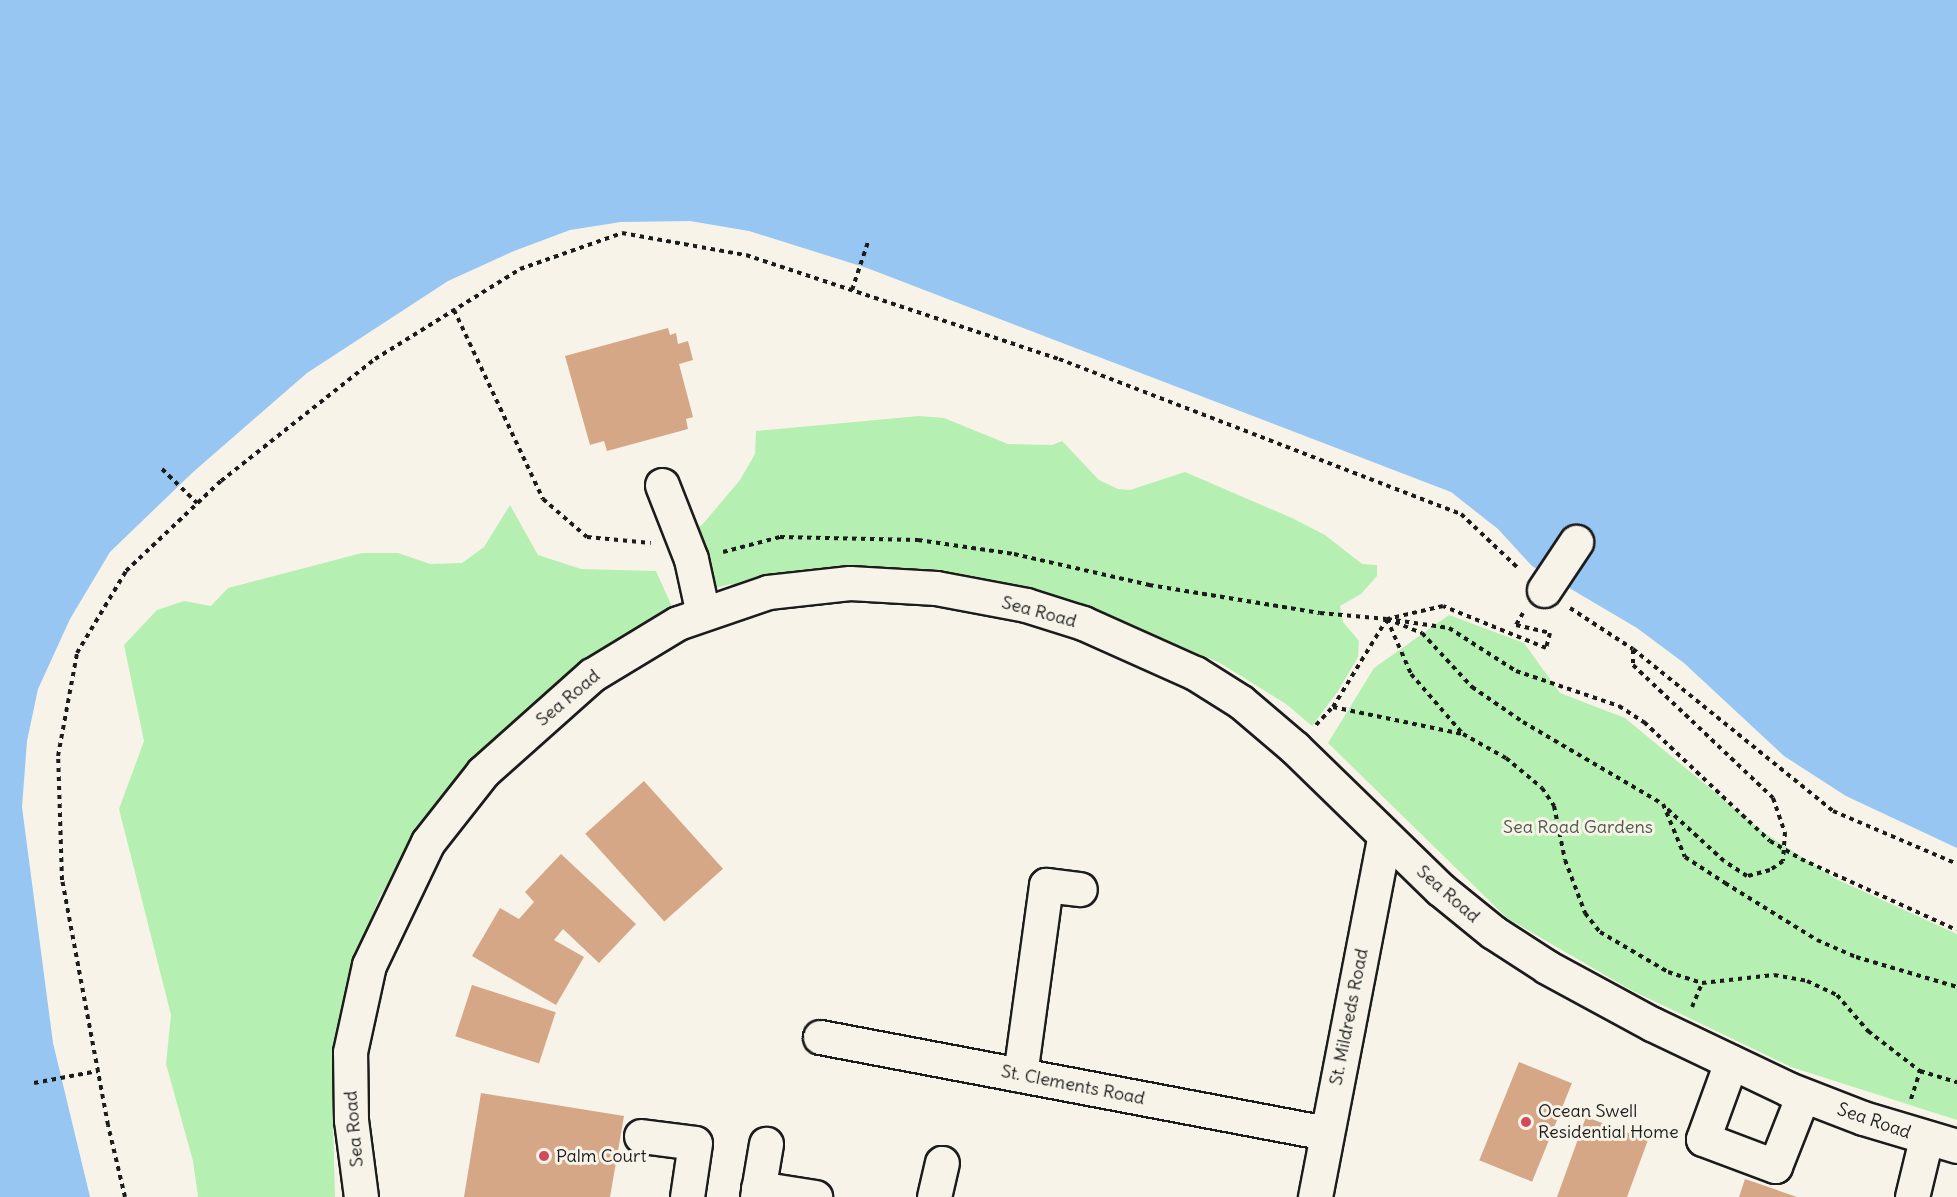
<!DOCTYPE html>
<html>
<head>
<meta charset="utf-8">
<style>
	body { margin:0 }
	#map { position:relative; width:1957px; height:1197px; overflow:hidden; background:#f7f3e8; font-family:Delius,sans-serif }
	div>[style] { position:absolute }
	.green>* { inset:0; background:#b6efb2 }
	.water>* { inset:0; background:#96c6f1 }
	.building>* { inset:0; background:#d5a787; transform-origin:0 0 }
	.path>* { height:4px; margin-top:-2px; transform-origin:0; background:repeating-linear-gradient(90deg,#1c1c1c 0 4.5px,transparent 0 9px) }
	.roads { filter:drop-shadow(2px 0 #1c1c1c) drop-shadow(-2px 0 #1c1c1c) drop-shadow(0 2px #1c1c1c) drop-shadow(0 -2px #1c1c1c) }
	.minor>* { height:33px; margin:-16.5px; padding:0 16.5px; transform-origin:16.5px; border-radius:16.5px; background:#f7f3e8 }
	.path-bridge>* { height:4px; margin-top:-2px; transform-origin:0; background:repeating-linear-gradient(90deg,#1c1c1c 0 4.5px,transparent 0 9px) }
	.dots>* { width:16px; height:16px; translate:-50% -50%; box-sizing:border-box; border:3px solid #f7f3e8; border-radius:50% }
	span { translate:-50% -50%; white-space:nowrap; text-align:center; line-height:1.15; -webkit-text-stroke:6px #f7f3e8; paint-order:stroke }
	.street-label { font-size:18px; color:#1c1c1c }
	.park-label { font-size:18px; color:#4a5b49 }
	.poi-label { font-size:18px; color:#1c1c1c }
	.left { translate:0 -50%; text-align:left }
</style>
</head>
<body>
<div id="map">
	<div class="green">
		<i style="clip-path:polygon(919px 416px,944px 418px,1008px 444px,1052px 445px,1062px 441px,1099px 480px,1118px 489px,1130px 490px,1185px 472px,1292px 518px,1325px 535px,1362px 564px,1377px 565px,1377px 576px,1361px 594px,1340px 606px,1343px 622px,1359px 641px,1358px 657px,1338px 691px,1312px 726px,1286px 704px,1220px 663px,1119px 620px,998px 588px,735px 593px,731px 584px,707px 590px,690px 530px,702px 525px,740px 480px,755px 454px,756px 431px)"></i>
		<i style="clip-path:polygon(510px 505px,538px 555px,581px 569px,656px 571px,673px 609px,422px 827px,379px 898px,350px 974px,332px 1085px,335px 1197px,198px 1197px,193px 1161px,166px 1064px,171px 1015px,119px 809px,144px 741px,124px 645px,157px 610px,184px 601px,211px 606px,228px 588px,362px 553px,398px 553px,430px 564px,462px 563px,484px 547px)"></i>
		<i style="clip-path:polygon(1449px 615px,1524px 643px,1560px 693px,1625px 718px,1763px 832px,1836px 879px,1957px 934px,1957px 1120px,1791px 1067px,1629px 989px,1507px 918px,1328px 743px,1374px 668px)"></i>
	</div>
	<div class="water">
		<i style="clip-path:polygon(0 0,1957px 0,1957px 848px,1846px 796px,1784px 756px,1684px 663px,1637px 628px,1532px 566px,1498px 529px,1451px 492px,867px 268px,749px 231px,690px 221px,621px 222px,570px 230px,514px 251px,448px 281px,307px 373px,192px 473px,110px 552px,70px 619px,38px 689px,27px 741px,22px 807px,53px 1043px,90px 1197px,0 1197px)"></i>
	</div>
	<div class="building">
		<i style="clip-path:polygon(668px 328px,670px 335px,676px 333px,678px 344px,688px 341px,693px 360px,679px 364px,693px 417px,686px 419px,688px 429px,607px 451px,604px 441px,590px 445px,565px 356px)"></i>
		<i style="left:644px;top:781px;width:118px;height:79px;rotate:48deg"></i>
		<i style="clip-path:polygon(561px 854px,636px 924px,599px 963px,563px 929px,554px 940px,584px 957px,556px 1005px,472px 956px,500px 908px,519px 919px,534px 902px,525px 892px)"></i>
		<i style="left:472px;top:985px;width:88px;height:54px;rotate:18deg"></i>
		<i style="left:1519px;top:1062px;width:57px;height:106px;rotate:22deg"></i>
		<i style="clip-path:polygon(481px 1093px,624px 1116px,610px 1197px,464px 1197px)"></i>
		<i style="clip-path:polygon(1586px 1117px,1648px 1140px,1627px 1197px,1557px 1197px)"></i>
		<i style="clip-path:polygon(1745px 1179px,1797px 1197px,1739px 1197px)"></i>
	</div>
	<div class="path">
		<i style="left:852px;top:290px;width:51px;rotate:-71.6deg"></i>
		<i style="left:454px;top:310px;width:209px;rotate:64.8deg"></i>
		<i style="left:543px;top:499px;width:58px;rotate:40.8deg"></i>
		<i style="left:587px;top:537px;width:64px;rotate:5.4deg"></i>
		<i style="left:162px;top:469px;width:49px;rotate:44.2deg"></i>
		<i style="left:723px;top:552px;width:59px;rotate:-14.7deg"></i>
		<i style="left:780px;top:537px;width:138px;rotate:1.2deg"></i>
		<i style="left:918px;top:540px;width:97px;rotate:8.3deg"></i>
		<i style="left:1014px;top:554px;width:139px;rotate:12.9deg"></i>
		<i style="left:1149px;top:585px;width:173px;rotate:9.3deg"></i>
		<i style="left:1320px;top:613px;width:67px;rotate:5.1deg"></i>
		<i style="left:1387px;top:619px;width:38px;rotate:22deg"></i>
		<i style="left:1422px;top:633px;width:74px;rotate:47.2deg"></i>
		<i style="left:1472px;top:687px;width:62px;rotate:34.5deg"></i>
		<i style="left:1523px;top:722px;width:162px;rotate:30.4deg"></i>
		<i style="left:1663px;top:804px;width:57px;rotate:67.5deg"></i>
		<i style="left:1685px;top:857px;width:48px;rotate:33deg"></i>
		<i style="left:1725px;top:883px;width:108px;rotate:31.8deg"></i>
		<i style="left:1817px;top:940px;width:43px;rotate:23.6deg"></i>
		<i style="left:1856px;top:957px;width:105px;rotate:16.5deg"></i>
		<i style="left:1570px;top:608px;width:75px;rotate:33.1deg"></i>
		<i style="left:1633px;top:649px;width:257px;rotate:39deg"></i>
		<i style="left:1833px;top:811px;width:135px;rotate:23.1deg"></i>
		<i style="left:1523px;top:613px;width:14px;rotate:120deg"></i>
		<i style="left:1516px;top:625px;width:35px;rotate:13deg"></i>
		<i style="left:1550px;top:633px;width:16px;rotate:105deg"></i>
		<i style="left:1546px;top:648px;width:111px;rotate:-157.8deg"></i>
		<i style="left:1443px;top:606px;width:57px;rotate:166.9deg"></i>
		<i style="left:1387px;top:619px;width:60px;rotate:66.4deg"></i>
		<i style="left:1411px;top:674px;width:79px;rotate:49.1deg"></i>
		<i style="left:1463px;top:734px;width:49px;rotate:29.2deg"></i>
		<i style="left:1506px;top:758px;width:47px;rotate:39.8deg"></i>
		<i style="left:1542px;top:788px;width:22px;rotate:56deg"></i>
		<i style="left:1554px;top:806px;width:55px;rotate:78.5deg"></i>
		<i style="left:1565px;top:860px;width:57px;rotate:69.3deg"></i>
		<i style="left:1585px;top:913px;width:24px;rotate:52deg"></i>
		<i style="left:1600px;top:932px;width:79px;rotate:30.5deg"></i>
		<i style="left:1668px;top:972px;width:36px;rotate:18deg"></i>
		<i style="left:1702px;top:983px;width:72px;rotate:-6.3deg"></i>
		<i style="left:1774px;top:975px;width:34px;rotate:10deg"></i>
		<i style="left:1807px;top:981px;width:33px;rotate:25deg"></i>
		<i style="left:1837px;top:995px;width:48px;rotate:49.3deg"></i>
		<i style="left:1868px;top:1031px;width:66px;rotate:37.6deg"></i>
		<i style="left:1920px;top:1071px;width:39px;rotate:17deg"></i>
		<i style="left:1633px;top:650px;width:15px;rotate:90deg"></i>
		<i style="left:1633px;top:665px;width:193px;rotate:43.5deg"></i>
		<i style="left:1773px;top:798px;width:36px;rotate:71deg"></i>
		<i style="left:1785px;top:832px;width:29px;rotate:94deg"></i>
		<i style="left:1783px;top:861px;width:16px;rotate:145deg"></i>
		<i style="left:1770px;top:870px;width:24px;rotate:165deg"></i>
		<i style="left:1747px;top:876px;width:27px;rotate:-147deg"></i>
		<i style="left:1724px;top:861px;width:81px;rotate:-137.5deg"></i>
		<i style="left:1333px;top:707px;width:132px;rotate:11.8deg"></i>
		<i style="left:1316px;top:725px;width:25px;rotate:-47deg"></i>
		<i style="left:1333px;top:707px;width:103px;rotate:-58.5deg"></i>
		<i style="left:1387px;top:619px;width:63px;rotate:8.3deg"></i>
		<i style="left:1449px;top:628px;width:80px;rotate:32.7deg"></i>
		<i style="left:1516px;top:671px;width:109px;rotate:18.8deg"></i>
		<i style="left:1619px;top:706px;width:30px;rotate:33deg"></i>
		<i style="left:1644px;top:722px;width:173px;rotate:43.4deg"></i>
		<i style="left:1801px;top:859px;width:171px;rotate:24.5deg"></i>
		<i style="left:1692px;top:1007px;width:26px;rotate:-67deg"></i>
		<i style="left:34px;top:1083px;width:65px;rotate:-10.6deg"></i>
		<i style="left:1911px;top:1099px;width:29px;rotate:-72deg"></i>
		<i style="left:125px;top:1197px;width:74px;rotate:-103.3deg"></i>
		<i style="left:108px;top:1125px;width:249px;rotate:-100.6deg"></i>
		<i style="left:62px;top:880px;width:124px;rotate:-91.8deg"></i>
		<i style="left:58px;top:756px;width:105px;rotate:-79.5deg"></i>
		<i style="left:77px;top:653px;width:96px;rotate:-59.1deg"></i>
		<i style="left:126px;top:571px;width:131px;rotate:-43.5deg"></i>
		<i style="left:221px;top:481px;width:196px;rotate:-38.4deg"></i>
		<i style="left:375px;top:359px;width:171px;rotate:-31.8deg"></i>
		<i style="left:520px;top:269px;width:108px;rotate:-19.4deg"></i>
		<i style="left:622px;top:233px;width:126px;rotate:10.1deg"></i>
		<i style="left:746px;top:255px;width:330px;rotate:18.4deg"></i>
		<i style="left:1059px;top:359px;width:431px;rotate:21.1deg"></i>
		<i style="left:1461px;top:514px;width:80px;rotate:43.5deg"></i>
	</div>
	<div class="roads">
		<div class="minor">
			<i style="left:662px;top:485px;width:79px;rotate:68.6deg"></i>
			<i style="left:691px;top:559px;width:56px;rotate:77.7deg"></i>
			<i style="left:1544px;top:590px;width:58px;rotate:-56.3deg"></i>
			<i style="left:820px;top:1037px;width:515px;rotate:10.74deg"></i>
			<i style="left:1731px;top:1062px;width:82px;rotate:110deg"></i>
			<i style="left:1703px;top:1139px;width:77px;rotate:20.6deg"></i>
			<i style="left:1775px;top:1166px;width:76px;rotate:-68.5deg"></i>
			<i style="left:1020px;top:1075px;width:192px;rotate:-82.2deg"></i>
			<i style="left:1046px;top:885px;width:34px;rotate:7deg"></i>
			<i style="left:641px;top:1136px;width:54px;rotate:7.4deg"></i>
			<i style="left:695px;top:1143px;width:55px;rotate:98.4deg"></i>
			<i style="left:758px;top:1188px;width:58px;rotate:9deg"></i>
			<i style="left:361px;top:1197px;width:78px;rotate:-97.4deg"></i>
			<i style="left:351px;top:1120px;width:68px;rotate:-90.8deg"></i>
			<i style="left:350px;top:1052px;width:89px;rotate:-77.7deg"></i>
			<i style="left:369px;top:965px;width:136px;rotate:-64.4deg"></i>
			<i style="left:428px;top:842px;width:89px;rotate:-51.8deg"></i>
			<i style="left:483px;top:772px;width:146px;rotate:-41.7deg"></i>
			<i style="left:592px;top:675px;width:100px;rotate:-31.2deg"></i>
			<i style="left:678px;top:623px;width:95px;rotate:-19deg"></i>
			<i style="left:768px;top:592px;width:82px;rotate:-6.3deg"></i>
			<i style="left:850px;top:583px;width:86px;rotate:3.3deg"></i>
			<i style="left:936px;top:588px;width:92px;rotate:10.7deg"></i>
			<i style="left:1026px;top:605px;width:60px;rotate:17.5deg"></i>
			<i style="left:1083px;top:623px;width:123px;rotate:24.1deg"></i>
			<i style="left:1195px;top:673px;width:54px;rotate:32.2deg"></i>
			<i style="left:1241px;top:702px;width:71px;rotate:40.4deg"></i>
			<i style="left:1295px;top:748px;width:202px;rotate:44.2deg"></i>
			<i style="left:1440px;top:889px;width:68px;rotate:39.1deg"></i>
			<i style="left:1493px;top:932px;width:64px;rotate:32.9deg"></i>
			<i style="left:1547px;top:967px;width:119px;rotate:28.5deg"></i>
			<i style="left:1652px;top:1024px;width:151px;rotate:25.5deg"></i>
			<i style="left:1788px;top:1089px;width:80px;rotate:21.1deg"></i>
			<i style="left:1863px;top:1118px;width:98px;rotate:16.6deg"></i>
			<i style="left:757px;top:1197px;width:54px;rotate:-80.4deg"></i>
			<i style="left:934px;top:1197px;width:35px;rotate:-77deg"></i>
			<i style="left:1315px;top:1197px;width:367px;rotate:-79.1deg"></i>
			<i style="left:1912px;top:1197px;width:60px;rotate:-76.4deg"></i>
		</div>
	</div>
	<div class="path-bridge">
		<i style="left:1770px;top:841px;width:36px;rotate:30deg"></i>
	</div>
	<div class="dots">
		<i style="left:1526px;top:1122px;background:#d1495b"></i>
		<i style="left:544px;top:1156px;background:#d1495b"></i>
	</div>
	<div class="street-label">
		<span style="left:1039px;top:612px;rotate:15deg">Sea Road</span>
		<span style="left:568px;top:698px;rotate:-40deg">Sea Road</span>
		<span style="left:1448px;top:894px;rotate:41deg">Sea Road</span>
		<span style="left:1349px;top:1017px;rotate:-79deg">St. Mildreds Road</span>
		<span style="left:1073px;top:1085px;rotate:11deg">St. Clements Road</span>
		<span style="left:1874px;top:1121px;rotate:19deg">Sea Road</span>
		<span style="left:354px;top:1129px;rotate:-95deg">Sea Road</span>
	</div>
	<div class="park-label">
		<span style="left:1578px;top:827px">Sea Road Gardens</span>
	</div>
	<div class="poi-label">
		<span class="left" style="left:1538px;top:1122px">Ocean Swell<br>Residential Home</span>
		<span class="left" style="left:556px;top:1156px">Palm Court</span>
	</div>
</div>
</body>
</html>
